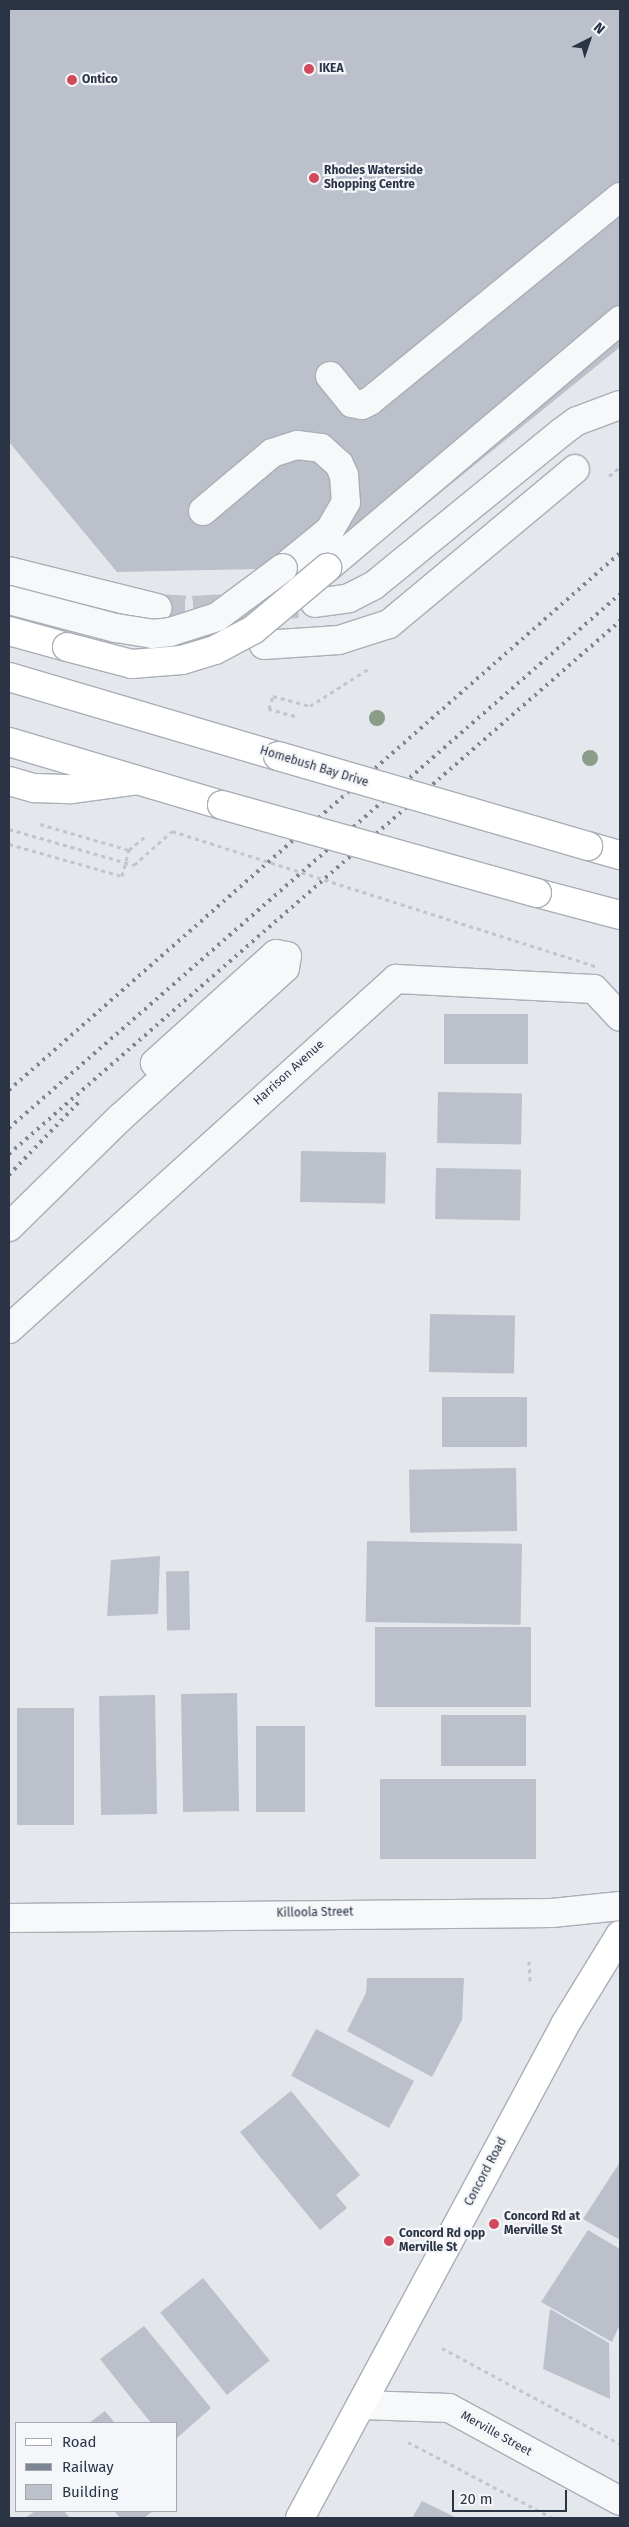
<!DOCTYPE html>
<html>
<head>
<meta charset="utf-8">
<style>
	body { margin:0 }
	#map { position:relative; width:629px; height:2527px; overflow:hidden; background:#e4e7ec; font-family:"Fira Sans",sans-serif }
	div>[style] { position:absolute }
	.building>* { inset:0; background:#bbc0ca; transform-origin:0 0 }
	.minor-tunnel>* { height:28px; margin-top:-14px; transform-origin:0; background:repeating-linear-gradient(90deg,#bfc3cb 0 28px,transparent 0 42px) }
	.path>* { height:3px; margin-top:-1.5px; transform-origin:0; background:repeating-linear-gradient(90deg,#c2c5cb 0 4px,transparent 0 8px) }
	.roads { filter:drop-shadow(1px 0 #a9aeb7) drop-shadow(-1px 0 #a9aeb7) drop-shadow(0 1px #a9aeb7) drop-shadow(0 -1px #a9aeb7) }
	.minor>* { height:28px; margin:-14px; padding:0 14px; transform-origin:14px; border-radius:14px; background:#f7f8fa }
	.major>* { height:28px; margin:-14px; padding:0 14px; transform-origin:14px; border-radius:14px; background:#fff }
	.highway>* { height:28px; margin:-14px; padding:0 14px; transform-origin:14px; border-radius:14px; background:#fff }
	.rail>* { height:4px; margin-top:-2px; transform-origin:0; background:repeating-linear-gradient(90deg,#7d8696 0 2.5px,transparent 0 7.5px) }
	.path-bridge>* { height:3px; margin-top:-1.5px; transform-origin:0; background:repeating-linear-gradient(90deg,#c2c5cb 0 4px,transparent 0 8px) }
	.bridges { filter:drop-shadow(1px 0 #a9aeb7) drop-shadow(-1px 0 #a9aeb7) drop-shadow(0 1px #a9aeb7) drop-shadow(0 -1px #a9aeb7) }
	.minor-bridge>* { height:28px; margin:-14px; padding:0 14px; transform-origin:14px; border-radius:14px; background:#f7f8fa }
	.highway-bridge>* { height:28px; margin:-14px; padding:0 14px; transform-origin:14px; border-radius:14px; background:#fff }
	.trees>* { width:16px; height:16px; margin:-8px; border-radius:50%; background:#899d89 }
	.dots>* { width:14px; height:14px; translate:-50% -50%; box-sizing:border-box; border:2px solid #f4f6f9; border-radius:50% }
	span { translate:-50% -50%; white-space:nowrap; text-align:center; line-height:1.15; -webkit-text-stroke:4.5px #f4f6f9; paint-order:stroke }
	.poi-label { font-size:12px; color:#2b3445; font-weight:700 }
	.left { translate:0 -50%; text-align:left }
	.street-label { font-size:12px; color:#2b3445 }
	.frame { position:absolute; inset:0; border:10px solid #2b3445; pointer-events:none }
	.legend { position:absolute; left:15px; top:2422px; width:162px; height:90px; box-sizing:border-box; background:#f4f6f9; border:1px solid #a4a8b1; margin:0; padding:6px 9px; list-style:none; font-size:15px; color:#2b3445 }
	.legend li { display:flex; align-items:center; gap:10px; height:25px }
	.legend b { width:25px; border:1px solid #a4a8b1 }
	.north { position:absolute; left:564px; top:15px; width:50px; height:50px; -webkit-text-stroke:4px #f4f6f9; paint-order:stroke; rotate:41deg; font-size:14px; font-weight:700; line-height:20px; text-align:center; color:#2b3445 }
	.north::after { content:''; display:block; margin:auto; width:18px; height:22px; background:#2b3445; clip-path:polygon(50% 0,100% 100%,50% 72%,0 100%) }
	.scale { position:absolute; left:452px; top:2490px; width:115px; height:22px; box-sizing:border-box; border:2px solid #2b3445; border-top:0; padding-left:6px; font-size:15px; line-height:18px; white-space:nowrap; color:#2b3445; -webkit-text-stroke:4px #f4f6f9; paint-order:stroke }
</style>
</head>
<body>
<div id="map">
	<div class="building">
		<i style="clip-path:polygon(9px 9px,620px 9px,620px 347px,349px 567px,117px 572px,9px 442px)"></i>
		<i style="left:444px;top:1014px;width:84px;height:50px"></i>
		<i style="left:438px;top:1092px;width:84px;height:51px;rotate:1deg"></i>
		<i style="left:301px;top:1151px;width:85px;height:51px;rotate:1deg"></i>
		<i style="left:436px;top:1168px;width:85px;height:51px;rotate:1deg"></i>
		<i style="left:430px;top:1314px;width:85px;height:58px;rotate:1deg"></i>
		<i style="left:442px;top:1397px;width:85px;height:50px"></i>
		<i style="left:516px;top:1468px;width:63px;height:107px;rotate:89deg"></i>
		<i style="left:367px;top:1541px;width:155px;height:81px;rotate:1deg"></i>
		<i style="clip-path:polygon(160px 1556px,158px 1614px,107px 1616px,111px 1560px)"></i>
		<i style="left:189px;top:1571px;width:59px;height:23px;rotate:89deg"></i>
		<i style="left:375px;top:1627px;width:156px;height:80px"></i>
		<i style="left:237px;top:1693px;width:118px;height:56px;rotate:89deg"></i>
		<i style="left:155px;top:1695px;width:119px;height:56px;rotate:89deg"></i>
		<i style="left:74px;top:1708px;width:117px;height:57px;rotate:90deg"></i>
		<i style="left:441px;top:1715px;width:85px;height:51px"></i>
		<i style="left:305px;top:1726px;width:86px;height:49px;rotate:90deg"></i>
		<i style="left:380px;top:1779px;width:156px;height:80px"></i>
		<i style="clip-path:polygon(367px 1978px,464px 1978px,462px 2020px,432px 2077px,347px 2031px,366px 1993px)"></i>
		<i style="left:316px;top:2029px;width:111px;height:53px;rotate:28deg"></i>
		<i style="clip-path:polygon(291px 2091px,360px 2175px,336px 2195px,347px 2208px,320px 2230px,240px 2132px)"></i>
		<i style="clip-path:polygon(620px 2162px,620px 2240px,583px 2219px)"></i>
		<i style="clip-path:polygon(588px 2230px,620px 2249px,620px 2324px,612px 2342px,541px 2302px)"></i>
		<i style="left:203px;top:2278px;width:106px;height:55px;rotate:51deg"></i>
		<i style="clip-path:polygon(550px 2309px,609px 2343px,610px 2399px,543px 2369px)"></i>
		<i style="clip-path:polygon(144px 2326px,211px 2408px,176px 2439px,176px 2423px,151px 2423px,100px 2359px)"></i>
		<i style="clip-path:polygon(105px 2411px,115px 2423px,89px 2423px)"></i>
		<i style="clip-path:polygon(422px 2501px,457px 2518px,412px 2518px)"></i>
		<i style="clip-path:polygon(35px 2511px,64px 2511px,70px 2518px,25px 2518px)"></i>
		<i style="clip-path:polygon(114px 2511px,153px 2511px,144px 2518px,120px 2518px)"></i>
	</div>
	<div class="minor-tunnel">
		<i style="left:157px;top:608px;width:36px;rotate:3deg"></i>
		<i style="left:193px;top:610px;width:105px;rotate:-3.3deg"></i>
		<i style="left:149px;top:638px;width:84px;rotate:3.4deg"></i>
	</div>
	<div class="path">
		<i style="left:609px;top:476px;width:14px;rotate:-39deg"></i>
		<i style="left:295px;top:716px;width:27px;rotate:-165deg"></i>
		<i style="left:269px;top:709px;width:14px;rotate:-73deg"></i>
		<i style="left:273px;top:696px;width:38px;rotate:15deg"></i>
		<i style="left:310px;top:706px;width:69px;rotate:-32.5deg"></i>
		<i style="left:40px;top:824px;width:93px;rotate:16.3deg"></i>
		<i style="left:9px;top:844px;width:117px;rotate:15.8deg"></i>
		<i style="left:122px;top:876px;width:27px;rotate:-75deg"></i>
		<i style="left:129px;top:850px;width:23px;rotate:-40deg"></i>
		<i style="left:529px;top:1961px;width:22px;rotate:87deg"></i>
		<i style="left:442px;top:2348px;width:202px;rotate:28.3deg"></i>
		<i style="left:408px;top:2442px;width:164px;rotate:27.7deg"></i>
	</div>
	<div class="roads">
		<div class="minor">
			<i style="left:330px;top:376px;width:35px;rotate:51deg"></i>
			<i style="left:352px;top:403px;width:10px;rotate:11deg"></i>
			<i style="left:362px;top:405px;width:9px;rotate:-27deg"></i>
			<i style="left:370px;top:401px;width:323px;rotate:-39.2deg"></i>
			<i style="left:203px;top:511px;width:90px;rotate:-40deg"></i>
			<i style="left:272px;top:453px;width:26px;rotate:-18deg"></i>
			<i style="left:297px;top:445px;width:24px;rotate:7deg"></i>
			<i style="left:321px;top:448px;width:24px;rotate:42deg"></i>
			<i style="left:339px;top:464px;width:12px;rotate:66deg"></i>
			<i style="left:344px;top:475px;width:27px;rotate:86deg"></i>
			<i style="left:346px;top:502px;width:32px;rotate:120deg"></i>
			<i style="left:330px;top:530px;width:60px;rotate:141deg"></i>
			<i style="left:327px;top:568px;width:384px;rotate:-40.2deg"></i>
			<i style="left:9px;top:571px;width:153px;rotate:14deg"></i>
			<i style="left:315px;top:603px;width:34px;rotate:-8deg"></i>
			<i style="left:349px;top:598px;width:27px;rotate:-27deg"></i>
			<i style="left:373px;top:586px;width:245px;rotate:-39.2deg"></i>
			<i style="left:563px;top:431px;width:17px;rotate:-36deg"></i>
			<i style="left:577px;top:421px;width:46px;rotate:-20.4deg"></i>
			<i style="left:264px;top:645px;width:75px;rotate:-3.8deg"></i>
			<i style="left:339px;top:640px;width:52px;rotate:-17.7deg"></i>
			<i style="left:389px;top:624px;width:242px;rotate:-39.8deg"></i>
			<i style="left:9px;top:1227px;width:156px;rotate:-44.5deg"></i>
			<i style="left:120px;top:1118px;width:223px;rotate:-42.3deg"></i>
			<i style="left:285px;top:968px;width:12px;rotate:-81deg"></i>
			<i style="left:287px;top:956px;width:11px;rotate:-170deg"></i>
			<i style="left:276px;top:954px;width:163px;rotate:138deg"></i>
			<i style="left:9px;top:1329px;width:522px;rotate:-42.13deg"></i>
			<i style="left:396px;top:979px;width:198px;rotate:2.9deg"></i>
			<i style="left:594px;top:989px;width:38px;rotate:47deg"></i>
			<i style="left:9px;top:1918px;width:543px;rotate:-0.53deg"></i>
			<i style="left:552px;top:1913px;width:68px;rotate:-5.9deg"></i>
			<i style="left:361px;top:2405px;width:88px;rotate:2deg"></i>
			<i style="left:449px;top:2408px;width:195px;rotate:28.5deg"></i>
		</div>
		<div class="major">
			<i style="left:300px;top:2518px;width:562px;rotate:-61.75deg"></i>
			<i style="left:566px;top:2023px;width:103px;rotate:-58.5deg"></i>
		</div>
		<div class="highway">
			<i style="left:9px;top:631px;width:60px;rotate:15.4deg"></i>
			<i style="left:9px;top:677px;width:280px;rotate:16.4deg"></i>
			<i style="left:9px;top:742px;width:222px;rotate:16.5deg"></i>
			<i style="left:9px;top:781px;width:26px;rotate:16deg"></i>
			<i style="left:34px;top:788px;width:37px;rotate:2deg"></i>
			<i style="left:71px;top:789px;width:62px;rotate:-7.5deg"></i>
			<i style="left:588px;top:846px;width:33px;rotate:16deg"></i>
			<i style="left:537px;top:893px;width:86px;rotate:14.8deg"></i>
		</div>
	</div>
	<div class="rail">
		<i style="left:9px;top:1090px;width:813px;rotate:-41.31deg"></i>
		<i style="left:9px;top:1128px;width:811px;rotate:-41.15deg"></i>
		<i style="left:9px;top:1154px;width:811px;rotate:-41.1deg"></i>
		<i style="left:9px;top:1175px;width:105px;rotate:-46.2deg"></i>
	</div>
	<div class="path-bridge">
		<i style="left:9px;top:829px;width:130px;rotate:16.1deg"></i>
		<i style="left:134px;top:865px;width:51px;rotate:-41.8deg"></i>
		<i style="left:172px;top:831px;width:446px;rotate:17.7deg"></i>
	</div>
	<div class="bridges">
		<div class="minor-bridge">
			<i style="left:9px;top:600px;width:111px;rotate:14.7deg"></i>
			<i style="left:116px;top:628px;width:36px;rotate:9deg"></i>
			<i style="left:152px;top:634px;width:18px;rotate:-6deg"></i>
			<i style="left:170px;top:632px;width:49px;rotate:-17.7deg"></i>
			<i style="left:217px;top:617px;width:82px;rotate:-36.6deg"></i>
		</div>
		<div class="highway-bridge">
			<i style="left:67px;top:647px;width:67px;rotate:14.7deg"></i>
			<i style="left:132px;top:664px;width:50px;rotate:-4.6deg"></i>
			<i style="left:182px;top:660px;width:34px;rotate:-17deg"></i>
			<i style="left:215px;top:650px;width:43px;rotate:-27.8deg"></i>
			<i style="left:253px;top:630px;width:97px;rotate:-40deg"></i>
			<i style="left:278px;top:756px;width:323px;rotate:16.2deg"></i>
			<i style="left:222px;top:805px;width:327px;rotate:15.6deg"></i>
		</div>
	</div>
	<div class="trees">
		<i style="left:377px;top:718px"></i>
		<i style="left:590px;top:758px"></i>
	</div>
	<div class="dots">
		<i style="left:309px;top:69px;background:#d1495b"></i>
		<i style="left:72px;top:80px;background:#d1495b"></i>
		<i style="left:314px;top:178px;background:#d1495b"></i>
		<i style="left:494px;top:2224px;background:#d1495b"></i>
		<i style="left:389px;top:2241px;background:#d1495b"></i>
	</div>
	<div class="poi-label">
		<span class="left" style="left:319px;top:69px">IKEA</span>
		<span class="left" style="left:82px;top:80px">Ontico</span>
		<span class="left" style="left:324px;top:178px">Rhodes Waterside<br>Shopping Centre</span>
		<span class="left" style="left:504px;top:2224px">Concord Rd at<br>Merville St</span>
		<span class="left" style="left:399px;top:2241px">Concord Rd opp<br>Merville St</span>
	</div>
	<div class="street-label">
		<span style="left:314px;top:767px;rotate:17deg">Homebush Bay Drive</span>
		<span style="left:289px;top:1073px;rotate:-42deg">Harrison Avenue</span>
		<span style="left:315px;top:1913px;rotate:-1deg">Killoola Street</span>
		<span style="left:486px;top:2172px;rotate:-62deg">Concord Road</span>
		<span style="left:496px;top:2434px;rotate:29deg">Merville Street</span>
	</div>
	<div class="frame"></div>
	<ul class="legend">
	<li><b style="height:6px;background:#fff"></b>Road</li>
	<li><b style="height:6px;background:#7d8696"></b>Railway</li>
	<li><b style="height:14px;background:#bbc0ca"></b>Building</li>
	</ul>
	<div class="north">N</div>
	<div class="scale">20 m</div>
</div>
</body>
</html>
